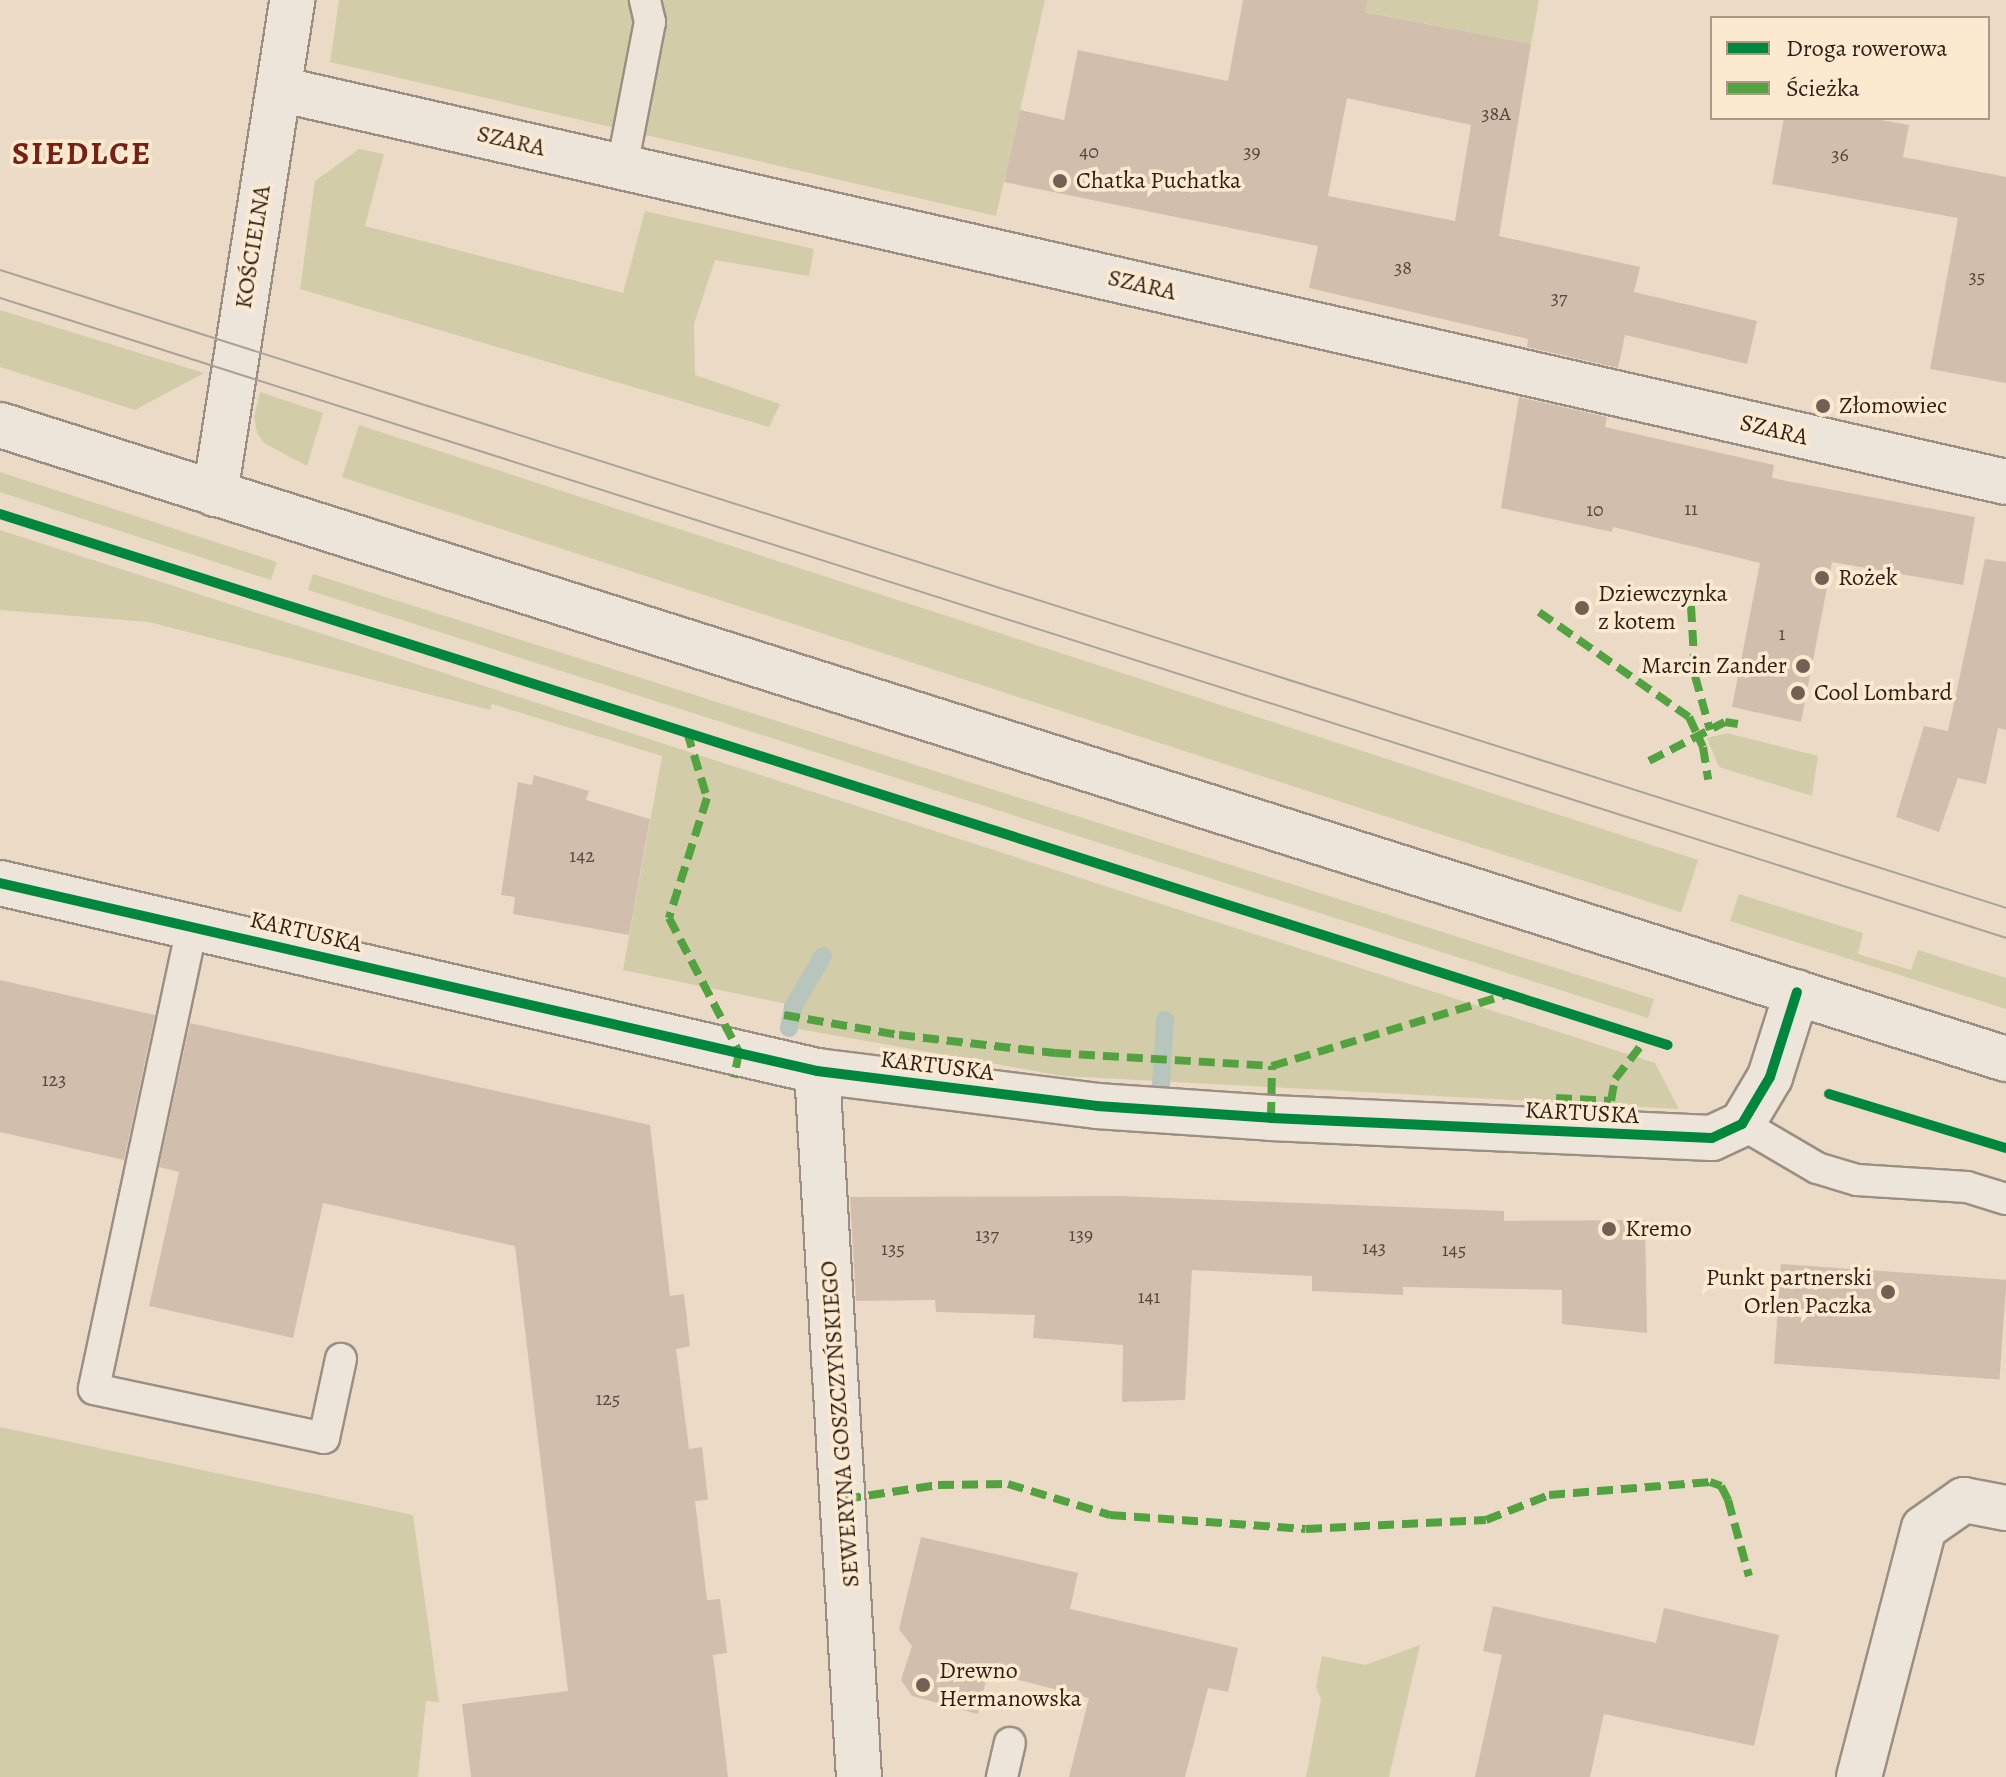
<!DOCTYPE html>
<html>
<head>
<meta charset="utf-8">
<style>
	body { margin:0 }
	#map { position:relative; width:2006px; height:1777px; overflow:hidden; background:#ebdbc6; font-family:Alegreya,serif }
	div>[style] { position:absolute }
	.green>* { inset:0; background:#d2cda8; transform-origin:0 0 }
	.stream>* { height:18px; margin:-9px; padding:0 9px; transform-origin:9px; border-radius:9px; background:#b7c5bc }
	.building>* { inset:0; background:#d2bead; transform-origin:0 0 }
	.roads { filter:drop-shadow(2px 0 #9a8f82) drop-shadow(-2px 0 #9a8f82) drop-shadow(0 2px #9a8f82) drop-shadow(0 -2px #9a8f82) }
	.lane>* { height:30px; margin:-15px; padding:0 15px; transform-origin:15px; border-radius:15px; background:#eee5da }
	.street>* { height:44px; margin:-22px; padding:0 22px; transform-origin:22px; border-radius:22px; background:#eee5da }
	.secondary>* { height:44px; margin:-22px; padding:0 22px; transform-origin:22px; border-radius:22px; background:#eee5da }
	.tram>* { height:2px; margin:-1px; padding:0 1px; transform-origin:1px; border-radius:1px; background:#aaa29a }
	.quiet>* { height:8px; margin-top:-4px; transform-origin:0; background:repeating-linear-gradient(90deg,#52a240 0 16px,transparent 0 24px) }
	.cycleway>* { height:10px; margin:-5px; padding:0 5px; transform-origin:5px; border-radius:5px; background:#00873e }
	.dots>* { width:22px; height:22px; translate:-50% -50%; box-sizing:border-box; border:4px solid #fcead0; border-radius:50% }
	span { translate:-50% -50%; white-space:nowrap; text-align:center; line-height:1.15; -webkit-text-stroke:7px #fcead0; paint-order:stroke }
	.number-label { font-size:20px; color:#58473d }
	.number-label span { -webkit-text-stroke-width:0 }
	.street-label { font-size:24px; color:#2f1f18 }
	.poi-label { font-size:24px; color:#2f1f18 }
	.left { translate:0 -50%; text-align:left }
	.right { translate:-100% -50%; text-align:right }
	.district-label { font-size:32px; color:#7a1f14; font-weight:700; letter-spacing:2px }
	.legend { position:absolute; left:1710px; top:16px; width:280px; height:104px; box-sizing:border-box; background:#fcead0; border:2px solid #aa9986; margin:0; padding:10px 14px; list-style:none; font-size:24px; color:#2f1f18 }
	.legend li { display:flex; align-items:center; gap:16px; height:40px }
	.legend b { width:40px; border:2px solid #aa9986 }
</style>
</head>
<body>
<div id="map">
	<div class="green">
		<i style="clip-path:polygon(339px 0,1045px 0,996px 216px,330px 62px)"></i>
		<i style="clip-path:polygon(1305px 0,1539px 0,1531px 44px)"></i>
		<i style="clip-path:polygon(359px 149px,384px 154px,365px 226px,623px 293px,645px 211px,814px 249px,809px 276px,715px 260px,694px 324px,695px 375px,780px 404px,769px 427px,300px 289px,315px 181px)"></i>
		<i style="clip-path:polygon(0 310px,204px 373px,135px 410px,0 367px)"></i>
		<i style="clip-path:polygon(260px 392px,323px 413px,307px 466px,264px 443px,257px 433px,254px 417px)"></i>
		<i style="left:359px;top:425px;width:1408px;height:55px;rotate:18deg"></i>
		<i style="left:0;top:472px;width:291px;height:19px;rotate:18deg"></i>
		<i style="clip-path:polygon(0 530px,1655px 1063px,1679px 1109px,1063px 1076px,793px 1028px,797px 1006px,623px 970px,662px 756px,492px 704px,490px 710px,149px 622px,0 610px)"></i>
		<i style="clip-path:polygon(313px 574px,1654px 999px,1648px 1018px,308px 590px)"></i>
		<i style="clip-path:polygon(1727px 733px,1818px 756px,1812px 796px,1719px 767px,1707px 738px)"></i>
		<i style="clip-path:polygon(1739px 894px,1863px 933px,1858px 954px,1911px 970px,1918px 950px,2006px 978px,2006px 1009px,1730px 921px)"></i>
		<i style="clip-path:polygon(0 1427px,413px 1515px,439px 1702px,426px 1701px,418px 1777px,0 1777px)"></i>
		<i style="clip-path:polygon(1420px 1645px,1389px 1777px,1306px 1777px,1321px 1699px,1316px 1687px,1322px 1656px,1365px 1665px)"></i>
	</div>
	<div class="stream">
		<i style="left:789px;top:1028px;width:21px;rotate:-79deg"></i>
		<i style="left:793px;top:1007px;width:59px;rotate:-59.5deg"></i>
		<i style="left:1161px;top:1084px;width:64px;rotate:-86.4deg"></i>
	</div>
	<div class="building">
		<i style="clip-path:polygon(evenodd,1243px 0,1368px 0,1365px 12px,1531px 44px,1499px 236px,1640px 267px,1634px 292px,1757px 321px,1747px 364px,1625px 335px,1618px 368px,1527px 347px,1528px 339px,1309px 288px,1318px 246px,1004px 182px,1020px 110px,1064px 120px,1078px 50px,1228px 81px,1243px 0,1347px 98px,1471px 125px,1455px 221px,1328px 196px,1347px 98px)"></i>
		<i style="clip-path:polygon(1784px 118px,1870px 118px,1909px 125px,1903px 157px,2006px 177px,2006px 383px,1930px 369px,1958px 218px,1772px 184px)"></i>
		<i style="clip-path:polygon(1519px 397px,1607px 417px,1605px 427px,1774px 465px,1772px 478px,1975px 517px,1963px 585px,1832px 562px,1801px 722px,1732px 707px,1760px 563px,1613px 527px,1612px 532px,1501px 508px)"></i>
		<i style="clip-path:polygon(1985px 559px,2006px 562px,2006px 730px,1998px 728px,1986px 784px,1958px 778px,1939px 832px,1896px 817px,1924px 726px,1948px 731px)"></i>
		<i style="clip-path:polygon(534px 775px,589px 791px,586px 800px,650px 819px,629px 935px,513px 914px,515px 897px,501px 895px,518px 782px,532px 785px)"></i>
		<i style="clip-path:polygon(0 980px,155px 1015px,124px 1160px,0 1132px)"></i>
		<i style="clip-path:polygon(190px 1023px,650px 1125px,670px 1296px,684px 1294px,690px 1346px,676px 1349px,689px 1449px,702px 1447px,708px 1500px,695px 1501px,707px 1600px,720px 1599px,727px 1653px,713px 1655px,728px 1777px,471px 1777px,462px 1704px,568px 1691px,515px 1246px,323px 1203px,293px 1338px,149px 1306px,179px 1172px,159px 1167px)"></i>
		<i style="clip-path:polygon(1120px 1196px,1504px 1211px,1504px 1221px,1645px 1220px,1647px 1333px,1562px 1324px,1562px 1290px,1403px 1287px,1403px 1295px,1312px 1291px,1312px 1276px,1192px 1270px,1185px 1400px,1122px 1402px,1123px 1345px,1033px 1338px,1035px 1315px,936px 1312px,935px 1300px,856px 1301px,850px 1197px)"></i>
		<i style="left:1781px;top:1264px;width:226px;height:100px;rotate:4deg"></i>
		<i style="clip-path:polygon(921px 1537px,1078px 1573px,1070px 1609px,1238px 1648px,1228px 1692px,1208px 1688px,1185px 1777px,1069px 1777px,1089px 1698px,988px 1672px,978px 1714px,912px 1696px,901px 1680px,912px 1646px,899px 1629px)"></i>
		<i style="clip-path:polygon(1493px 1606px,1656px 1643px,1664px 1608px,1779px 1635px,1754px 1746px,1604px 1714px,1590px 1777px,1475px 1777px,1502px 1655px,1483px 1651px)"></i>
	</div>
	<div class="roads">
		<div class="lane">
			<i style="left:622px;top:167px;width:148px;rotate:-79.1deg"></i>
			<i style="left:650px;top:22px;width:23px;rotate:-103deg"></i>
			<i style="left:192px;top:927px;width:472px;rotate:102deg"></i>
			<i style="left:94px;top:1389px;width:235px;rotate:12deg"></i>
			<i style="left:324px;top:1438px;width:81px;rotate:-77.9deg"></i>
			<i style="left:1742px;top:1124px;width:87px;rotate:30.4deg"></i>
			<i style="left:1817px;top:1168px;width:42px;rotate:16.7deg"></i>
			<i style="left:1857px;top:1180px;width:110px;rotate:3.6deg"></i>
			<i style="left:1967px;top:1187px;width:41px;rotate:17.1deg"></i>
			<i style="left:1002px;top:1777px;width:35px;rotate:-77deg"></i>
		</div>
		<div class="street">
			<i style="left:279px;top:89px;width:1771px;rotate:12.82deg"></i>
			<i style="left:215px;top:494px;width:500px;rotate:-81.1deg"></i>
			<i style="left:0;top:883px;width:838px;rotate:12.96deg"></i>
			<i style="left:817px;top:1071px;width:282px;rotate:7.1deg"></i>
			<i style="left:1097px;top:1106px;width:174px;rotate:3.9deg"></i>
			<i style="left:1271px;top:1118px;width:441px;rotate:2.6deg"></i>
			<i style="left:1712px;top:1138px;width:33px;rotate:-25deg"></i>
			<i style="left:1742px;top:1124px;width:55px;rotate:-59.2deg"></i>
			<i style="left:1770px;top:1077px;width:89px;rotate:-72.4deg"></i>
			<i style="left:817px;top:1071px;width:707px;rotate:86.6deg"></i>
			<i style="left:1859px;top:1777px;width:257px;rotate:-75.4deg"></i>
			<i style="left:1924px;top:1528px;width:49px;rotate:-35deg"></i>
			<i style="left:1964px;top:1500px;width:43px;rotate:10.8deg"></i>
		</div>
		<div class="secondary">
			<i style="left:0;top:425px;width:2104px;rotate:17.54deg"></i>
		</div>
	</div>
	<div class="tram">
		<i style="left:0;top:270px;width:2105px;rotate:17.64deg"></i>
		<i style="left:0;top:298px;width:2106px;rotate:17.69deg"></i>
	</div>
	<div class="quiet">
		<i style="left:1691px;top:606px;width:70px;rotate:86.7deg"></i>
		<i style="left:1695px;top:676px;width:56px;rotate:74.5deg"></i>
		<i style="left:1539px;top:612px;width:183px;rotate:35deg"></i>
		<i style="left:1689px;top:717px;width:33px;rotate:65deg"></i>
		<i style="left:1703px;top:747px;width:33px;rotate:81deg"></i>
		<i style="left:687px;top:732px;width:69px;rotate:73.1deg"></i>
		<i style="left:707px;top:798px;width:126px;rotate:107.6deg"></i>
		<i style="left:669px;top:918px;width:151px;rotate:62.4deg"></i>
		<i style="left:739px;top:1052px;width:26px;rotate:101deg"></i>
		<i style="left:1649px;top:761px;width:85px;rotate:-27.2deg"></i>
		<i style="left:1725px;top:722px;width:13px;rotate:9deg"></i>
		<i style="left:784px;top:1015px;width:117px;rotate:9.9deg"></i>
		<i style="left:899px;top:1035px;width:157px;rotate:6.6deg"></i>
		<i style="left:1055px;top:1053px;width:217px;rotate:3.4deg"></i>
		<i style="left:1556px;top:1098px;width:55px;rotate:3.1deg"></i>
		<i style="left:1611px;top:1101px;width:22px;rotate:-80deg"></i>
		<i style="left:1615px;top:1079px;width:51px;rotate:-52.2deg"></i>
		<i style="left:1271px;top:1118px;width:52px;rotate:-88.9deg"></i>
		<i style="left:1272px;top:1066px;width:244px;rotate:-16.9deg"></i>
		<i style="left:845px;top:1499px;width:94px;rotate:-8.6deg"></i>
		<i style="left:938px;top:1485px;width:70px;rotate:-0.8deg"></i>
		<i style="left:1008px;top:1484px;width:107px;rotate:16.9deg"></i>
		<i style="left:1110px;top:1515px;width:196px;rotate:4.1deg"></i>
		<i style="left:1306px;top:1529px;width:180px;rotate:-2.9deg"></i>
		<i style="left:1486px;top:1520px;width:68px;rotate:-21.6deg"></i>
		<i style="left:1549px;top:1495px;width:162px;rotate:-4.6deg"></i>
		<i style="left:1710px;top:1482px;width:12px;rotate:20deg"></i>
		<i style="left:1721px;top:1486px;width:16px;rotate:63deg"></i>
		<i style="left:1728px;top:1500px;width:79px;rotate:74.6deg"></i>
	</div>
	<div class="cycleway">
		<i style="left:0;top:514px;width:1750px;rotate:17.66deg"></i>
		<i style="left:0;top:883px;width:838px;rotate:12.96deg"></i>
		<i style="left:817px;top:1071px;width:282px;rotate:7.1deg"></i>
		<i style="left:1097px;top:1106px;width:174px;rotate:3.9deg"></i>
		<i style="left:1271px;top:1118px;width:441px;rotate:2.6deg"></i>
		<i style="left:1712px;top:1138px;width:33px;rotate:-25deg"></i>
		<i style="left:1742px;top:1124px;width:55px;rotate:-59.2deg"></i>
		<i style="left:1770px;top:1077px;width:89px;rotate:-72.4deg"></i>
		<i style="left:1829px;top:1094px;width:185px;rotate:17deg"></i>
	</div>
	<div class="dots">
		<i style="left:1060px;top:181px;background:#716155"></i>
		<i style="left:1823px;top:406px;background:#716155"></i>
		<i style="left:1822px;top:578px;background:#716155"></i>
		<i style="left:1582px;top:608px;background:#716155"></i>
		<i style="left:1803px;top:666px;background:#716155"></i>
		<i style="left:1798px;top:693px;background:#716155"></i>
		<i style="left:1609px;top:1229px;background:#716155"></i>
		<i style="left:1888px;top:1292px;background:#716155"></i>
		<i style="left:923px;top:1685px;background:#716155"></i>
	</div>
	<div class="number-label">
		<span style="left:1496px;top:113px">38A</span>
		<span style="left:1089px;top:151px">40</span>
		<span style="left:1252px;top:151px">39</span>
		<span style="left:1840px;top:154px">36</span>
		<span style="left:1403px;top:267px">38</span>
		<span style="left:1977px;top:276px">35</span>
		<span style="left:1559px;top:297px">37</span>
		<span style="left:1691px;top:508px">11</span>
		<span style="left:1595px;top:509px">10</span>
		<span style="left:1782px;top:633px">1</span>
		<span style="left:582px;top:855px">142</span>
		<span style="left:54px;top:1079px">123</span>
		<span style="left:987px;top:1234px">137</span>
		<span style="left:1081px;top:1234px">139</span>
		<span style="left:1374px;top:1247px">143</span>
		<span style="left:893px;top:1248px">135</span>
		<span style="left:1454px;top:1249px">145</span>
		<span style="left:1149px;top:1296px">141</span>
		<span style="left:608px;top:1398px">125</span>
	</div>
	<div class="street-label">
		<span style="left:511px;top:141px;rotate:13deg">SZARA</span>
		<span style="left:253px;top:247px;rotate:-81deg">KOŚCIELNA</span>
		<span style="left:1142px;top:285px;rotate:13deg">SZARA</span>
		<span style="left:1774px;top:430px;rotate:13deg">SZARA</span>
		<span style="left:306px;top:932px;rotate:13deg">KARTUSKA</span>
		<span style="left:937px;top:1066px;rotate:7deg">KARTUSKA</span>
		<span style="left:1582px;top:1113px;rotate:3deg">KARTUSKA</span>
		<span style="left:840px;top:1424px;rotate:-94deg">SEWERYNA GOSZCZYŃSKIEGO</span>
	</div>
	<div class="poi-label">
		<span class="left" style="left:1076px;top:181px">Chatka Puchatka</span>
		<span class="left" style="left:1839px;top:406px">Złomowiec</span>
		<span class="left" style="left:1838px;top:578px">Rożek</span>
		<span class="left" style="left:1598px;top:608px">Dziewczynka<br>z kotem</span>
		<span class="right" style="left:1787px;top:666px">Marcin Zander</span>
		<span class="left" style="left:1814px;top:693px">Cool Lombard</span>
		<span class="left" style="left:1625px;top:1229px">Kremo</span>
		<span class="right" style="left:1872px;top:1292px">Punkt partnerski<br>Orlen Paczka</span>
		<span class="left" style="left:939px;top:1685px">Drewno<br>Hermanowska</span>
	</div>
	<div class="district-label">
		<span style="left:82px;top:153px">SIEDLCE</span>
	</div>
	<ul class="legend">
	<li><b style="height:10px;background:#00873e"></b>Droga rowerowa</li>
	<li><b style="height:10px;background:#52a240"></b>Ścieżka</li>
	</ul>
</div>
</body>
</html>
